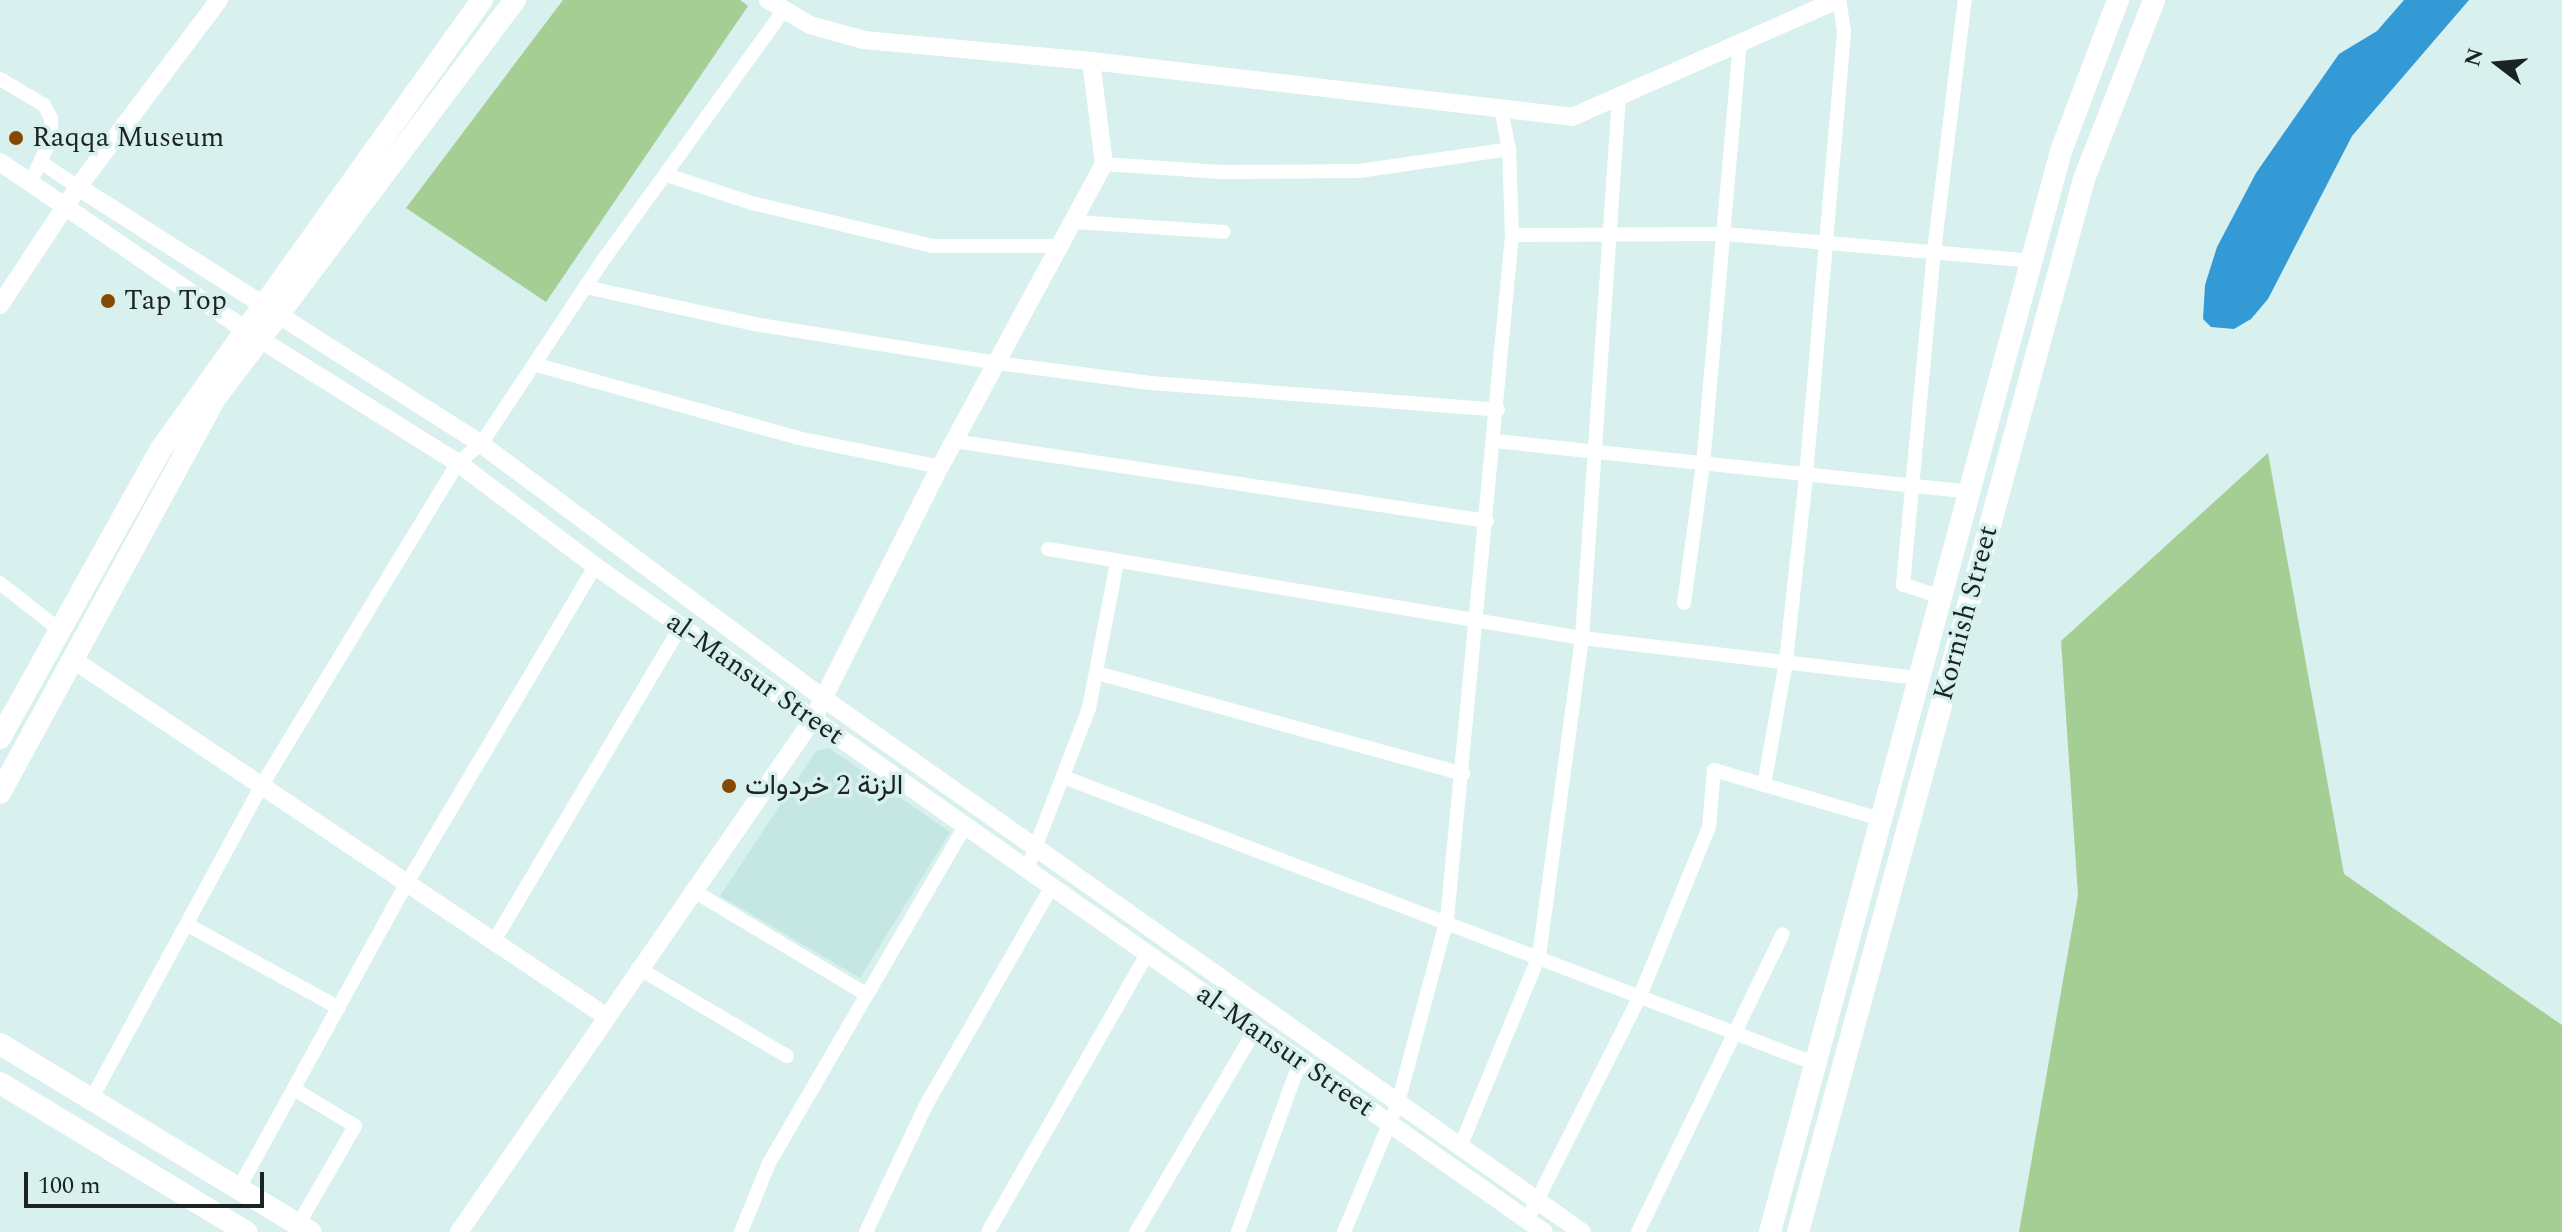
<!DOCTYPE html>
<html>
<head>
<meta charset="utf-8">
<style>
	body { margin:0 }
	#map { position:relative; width:2562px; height:1232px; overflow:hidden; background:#d8f0ee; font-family:Spectral,Vazirmatn,serif }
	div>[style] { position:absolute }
	.built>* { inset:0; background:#c5e7e3 }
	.green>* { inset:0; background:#a4ce94 }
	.water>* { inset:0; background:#349ad6 }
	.street>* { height:14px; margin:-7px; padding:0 7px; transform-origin:7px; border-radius:7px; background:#fff }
	.secondary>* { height:18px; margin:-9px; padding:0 9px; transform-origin:9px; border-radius:9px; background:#fff }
	.primary>* { height:22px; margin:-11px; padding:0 11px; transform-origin:11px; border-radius:11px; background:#fff }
	.dots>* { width:22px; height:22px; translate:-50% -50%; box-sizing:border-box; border:4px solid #d8f0ee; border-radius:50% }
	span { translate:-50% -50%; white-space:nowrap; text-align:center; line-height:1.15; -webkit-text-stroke:7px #d8f0ee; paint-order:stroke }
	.poi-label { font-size:28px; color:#1b2423 }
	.left { translate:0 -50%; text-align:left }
	.street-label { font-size:28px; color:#1b2423 }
	.north { position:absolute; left:2458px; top:24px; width:80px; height:80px; -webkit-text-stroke:6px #d8f0ee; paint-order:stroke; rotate:286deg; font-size:22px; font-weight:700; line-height:32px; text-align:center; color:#1b2423 }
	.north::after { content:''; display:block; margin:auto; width:28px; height:36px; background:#1b2423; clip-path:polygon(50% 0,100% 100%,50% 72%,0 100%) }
	.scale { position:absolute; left:24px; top:1172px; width:240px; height:36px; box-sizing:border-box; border:4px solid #1b2423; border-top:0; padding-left:10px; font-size:24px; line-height:28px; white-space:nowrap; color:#1b2423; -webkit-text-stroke:6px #d8f0ee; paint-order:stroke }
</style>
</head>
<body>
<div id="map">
	<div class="built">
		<i style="clip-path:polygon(829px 748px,950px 832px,860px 978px,720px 896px,816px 751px)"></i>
	</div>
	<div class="green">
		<i style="clip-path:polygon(563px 0,740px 0,748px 6px,546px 302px,406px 208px)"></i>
		<i style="clip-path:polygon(2268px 453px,2344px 874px,2562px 1025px,2562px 1232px,2019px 1232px,2078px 895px,2061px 641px)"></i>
	</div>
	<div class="water">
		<i style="clip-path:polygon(2404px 0,2469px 0,2352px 136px,2268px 299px,2251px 319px,2234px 329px,2211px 327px,2203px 319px,2205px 285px,2217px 247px,2256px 173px,2339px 54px,2377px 31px)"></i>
	</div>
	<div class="street">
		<i style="left:0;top:79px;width:51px;rotate:30.6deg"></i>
		<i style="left:44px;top:105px;width:15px;rotate:62deg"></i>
		<i style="left:51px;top:118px;width:21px;rotate:90deg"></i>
		<i style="left:51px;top:139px;width:47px;rotate:115.5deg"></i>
		<i style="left:42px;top:163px;width:43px;rotate:33.7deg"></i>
		<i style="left:1104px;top:164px;width:117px;rotate:3.9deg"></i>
		<i style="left:1221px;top:172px;width:138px;rotate:-0.4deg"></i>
		<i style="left:1359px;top:171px;width:152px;rotate:-8.3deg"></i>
		<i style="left:667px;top:175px;width:89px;rotate:18.2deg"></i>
		<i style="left:752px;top:203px;width:186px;rotate:13.4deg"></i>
		<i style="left:933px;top:246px;width:128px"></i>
		<i style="left:1075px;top:222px;width:149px;rotate:3.8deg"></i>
		<i style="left:1512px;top:235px;width:213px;rotate:-0.3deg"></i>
		<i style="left:1725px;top:234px;width:307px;rotate:5deg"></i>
		<i style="left:585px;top:287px;width:173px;rotate:12.3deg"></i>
		<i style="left:754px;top:324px;width:246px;rotate:9.1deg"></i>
		<i style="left:997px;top:363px;width:155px;rotate:7.4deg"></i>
		<i style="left:1151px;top:383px;width:348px;rotate:4.4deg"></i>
		<i style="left:537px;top:365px;width:271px;rotate:15.6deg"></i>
		<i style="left:798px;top:438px;width:145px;rotate:11.5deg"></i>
		<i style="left:954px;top:441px;width:539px;rotate:8.54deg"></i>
		<i style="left:1495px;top:441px;width:477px;rotate:6.1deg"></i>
		<i style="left:1048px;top:549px;width:541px;rotate:9.46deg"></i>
		<i style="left:1582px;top:638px;width:339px;rotate:6.8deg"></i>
		<i style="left:0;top:583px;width:78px;rotate:38.2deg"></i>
		<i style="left:1941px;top:597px;width:40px;rotate:-162deg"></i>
		<i style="left:1903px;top:585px;width:335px;rotate:-84.7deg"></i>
		<i style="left:1934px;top:251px;width:253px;rotate:-83deg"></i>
		<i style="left:1684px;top:603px;width:139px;rotate:-82.2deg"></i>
		<i style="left:1703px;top:465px;width:424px;rotate:-85deg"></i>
		<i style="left:1097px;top:673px;width:380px;rotate:15.4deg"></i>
		<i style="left:1066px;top:778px;width:803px;rotate:20.87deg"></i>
		<i style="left:1764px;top:785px;width:126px;rotate:-79.9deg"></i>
		<i style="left:1786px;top:661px;width:186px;rotate:-83.8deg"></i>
		<i style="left:1806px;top:476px;width:447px;rotate:-85.1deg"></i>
		<i style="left:1844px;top:31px;width:31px;rotate:-99deg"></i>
		<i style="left:1027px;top:869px;width:173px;rotate:-68.9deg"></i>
		<i style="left:1089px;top:708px;width:148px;rotate:-79.1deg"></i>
		<i style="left:692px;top:890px;width:200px;rotate:30.9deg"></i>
		<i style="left:188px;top:925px;width:172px;rotate:28.8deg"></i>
		<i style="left:494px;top:941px;width:366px;rotate:-59.3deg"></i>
		<i style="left:638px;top:968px;width:173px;rotate:30.6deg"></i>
		<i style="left:294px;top:1089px;width:71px;rotate:31.2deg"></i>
		<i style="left:355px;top:1126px;width:114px;rotate:119.9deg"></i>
		<i style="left:92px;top:1098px;width:356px;rotate:-61.5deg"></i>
		<i style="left:262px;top:785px;width:377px;rotate:-58.7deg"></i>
		<i style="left:458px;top:463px;width:30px;rotate:-40deg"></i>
		<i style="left:481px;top:444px;width:226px;rotate:-56.4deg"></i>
		<i style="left:606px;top:256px;width:304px;rotate:-54.1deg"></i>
		<i style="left:1460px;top:1147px;width:207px;rotate:-67.5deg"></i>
		<i style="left:1539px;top:956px;width:321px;rotate:-82.3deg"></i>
		<i style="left:1582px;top:638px;width:543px;rotate:-86.09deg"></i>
		<i style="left:239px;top:1188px;width:348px;rotate:-61.2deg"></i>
		<i style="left:407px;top:883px;width:369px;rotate:-59.3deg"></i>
		<i style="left:1527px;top:1220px;width:251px;rotate:-63.2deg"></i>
		<i style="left:1640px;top:996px;width:183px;rotate:-67.8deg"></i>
		<i style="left:1709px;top:827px;width:57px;rotate:-85deg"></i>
		<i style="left:1714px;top:770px;width:174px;rotate:16.4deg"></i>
		<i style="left:741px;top:1232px;width:74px;rotate:-67.9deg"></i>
		<i style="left:769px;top:1163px;width:390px;rotate:-59.8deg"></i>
		<i style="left:866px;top:1232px;width:138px;rotate:-64.7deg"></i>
		<i style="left:925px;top:1107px;width:255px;rotate:-60.1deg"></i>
		<i style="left:988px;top:1232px;width:320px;rotate:-60.2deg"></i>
		<i style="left:1136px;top:1232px;width:234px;rotate:-59.5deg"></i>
		<i style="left:1238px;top:1232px;width:181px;rotate:-70deg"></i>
		<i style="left:1344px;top:1232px;width:140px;rotate:-67.3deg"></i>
		<i style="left:1398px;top:1103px;width:190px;rotate:-75.1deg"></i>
		<i style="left:1447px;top:919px;width:687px;rotate:-84.57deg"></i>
		<i style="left:1512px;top:235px;width:86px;rotate:-92deg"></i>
		<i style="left:1509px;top:149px;width:41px;rotate:-101.3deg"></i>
		<i style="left:1638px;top:1232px;width:331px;rotate:-64.1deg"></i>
	</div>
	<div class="secondary">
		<i style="left:768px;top:0;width:49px;rotate:30.8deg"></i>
		<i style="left:810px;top:25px;width:56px;rotate:15.5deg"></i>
		<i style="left:864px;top:40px;width:228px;rotate:5.3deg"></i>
		<i style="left:1091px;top:61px;width:484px;rotate:6.6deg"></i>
		<i style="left:1572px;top:117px;width:290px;rotate:-23.8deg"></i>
		<i style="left:0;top:162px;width:293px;rotate:34.4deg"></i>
		<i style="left:242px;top:328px;width:255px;rotate:32deg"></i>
		<i style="left:458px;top:463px;width:171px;rotate:36.9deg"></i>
		<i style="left:595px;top:566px;width:1159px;rotate:35.06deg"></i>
		<i style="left:78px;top:187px;width:478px;rotate:32.5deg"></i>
		<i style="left:481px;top:444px;width:426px;rotate:36.6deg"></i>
		<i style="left:823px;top:698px;width:928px;rotate:35.13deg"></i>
		<i style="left:0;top:305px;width:141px;rotate:-56.5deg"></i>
		<i style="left:78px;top:187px;width:234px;rotate:-53deg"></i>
		<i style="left:72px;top:659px;width:640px;rotate:33.79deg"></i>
		<i style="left:459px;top:1232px;width:623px;rotate:-55.39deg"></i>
		<i style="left:813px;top:719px;width:282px;rotate:-63.3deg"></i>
		<i style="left:940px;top:467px;width:345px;rotate:-61.6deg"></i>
		<i style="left:1104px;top:164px;width:104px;rotate:-97.2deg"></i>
	</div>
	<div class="primary">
		<i style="left:0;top:738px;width:331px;rotate:-60.9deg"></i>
		<i style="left:161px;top:449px;width:552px;rotate:-54.44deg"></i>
		<i style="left:0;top:793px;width:447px;rotate:-61.4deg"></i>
		<i style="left:214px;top:400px;width:501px;rotate:-53.04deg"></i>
		<i style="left:0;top:1044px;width:363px;rotate:31.2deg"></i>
		<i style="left:0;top:1083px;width:288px;rotate:31.2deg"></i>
		<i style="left:1770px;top:1232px;width:1119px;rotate:-74.93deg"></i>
		<i style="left:2061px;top:151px;width:161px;rotate:-69.3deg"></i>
		<i style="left:1798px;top:1232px;width:1091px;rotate:-74.8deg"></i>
		<i style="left:2084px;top:179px;width:192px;rotate:-68.6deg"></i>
	</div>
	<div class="dots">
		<i style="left:16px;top:138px;background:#854904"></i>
		<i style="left:108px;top:301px;background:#854904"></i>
		<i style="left:729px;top:786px;background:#854904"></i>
	</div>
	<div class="poi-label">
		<span class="left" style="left:32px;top:138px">Raqqa Museum</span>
		<span class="left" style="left:124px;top:301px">Tap Top</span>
		<span class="left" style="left:745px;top:786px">الزنة 2 خردوات</span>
	</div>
	<div class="street-label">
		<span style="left:1966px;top:613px;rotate:-75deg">Kornish Street</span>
		<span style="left:755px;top:679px;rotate:35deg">al-Mansur Street</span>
		<span style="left:1285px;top:1051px;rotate:35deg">al-Mansur Street</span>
	</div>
	<div class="north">N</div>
	<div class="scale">100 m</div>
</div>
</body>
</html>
